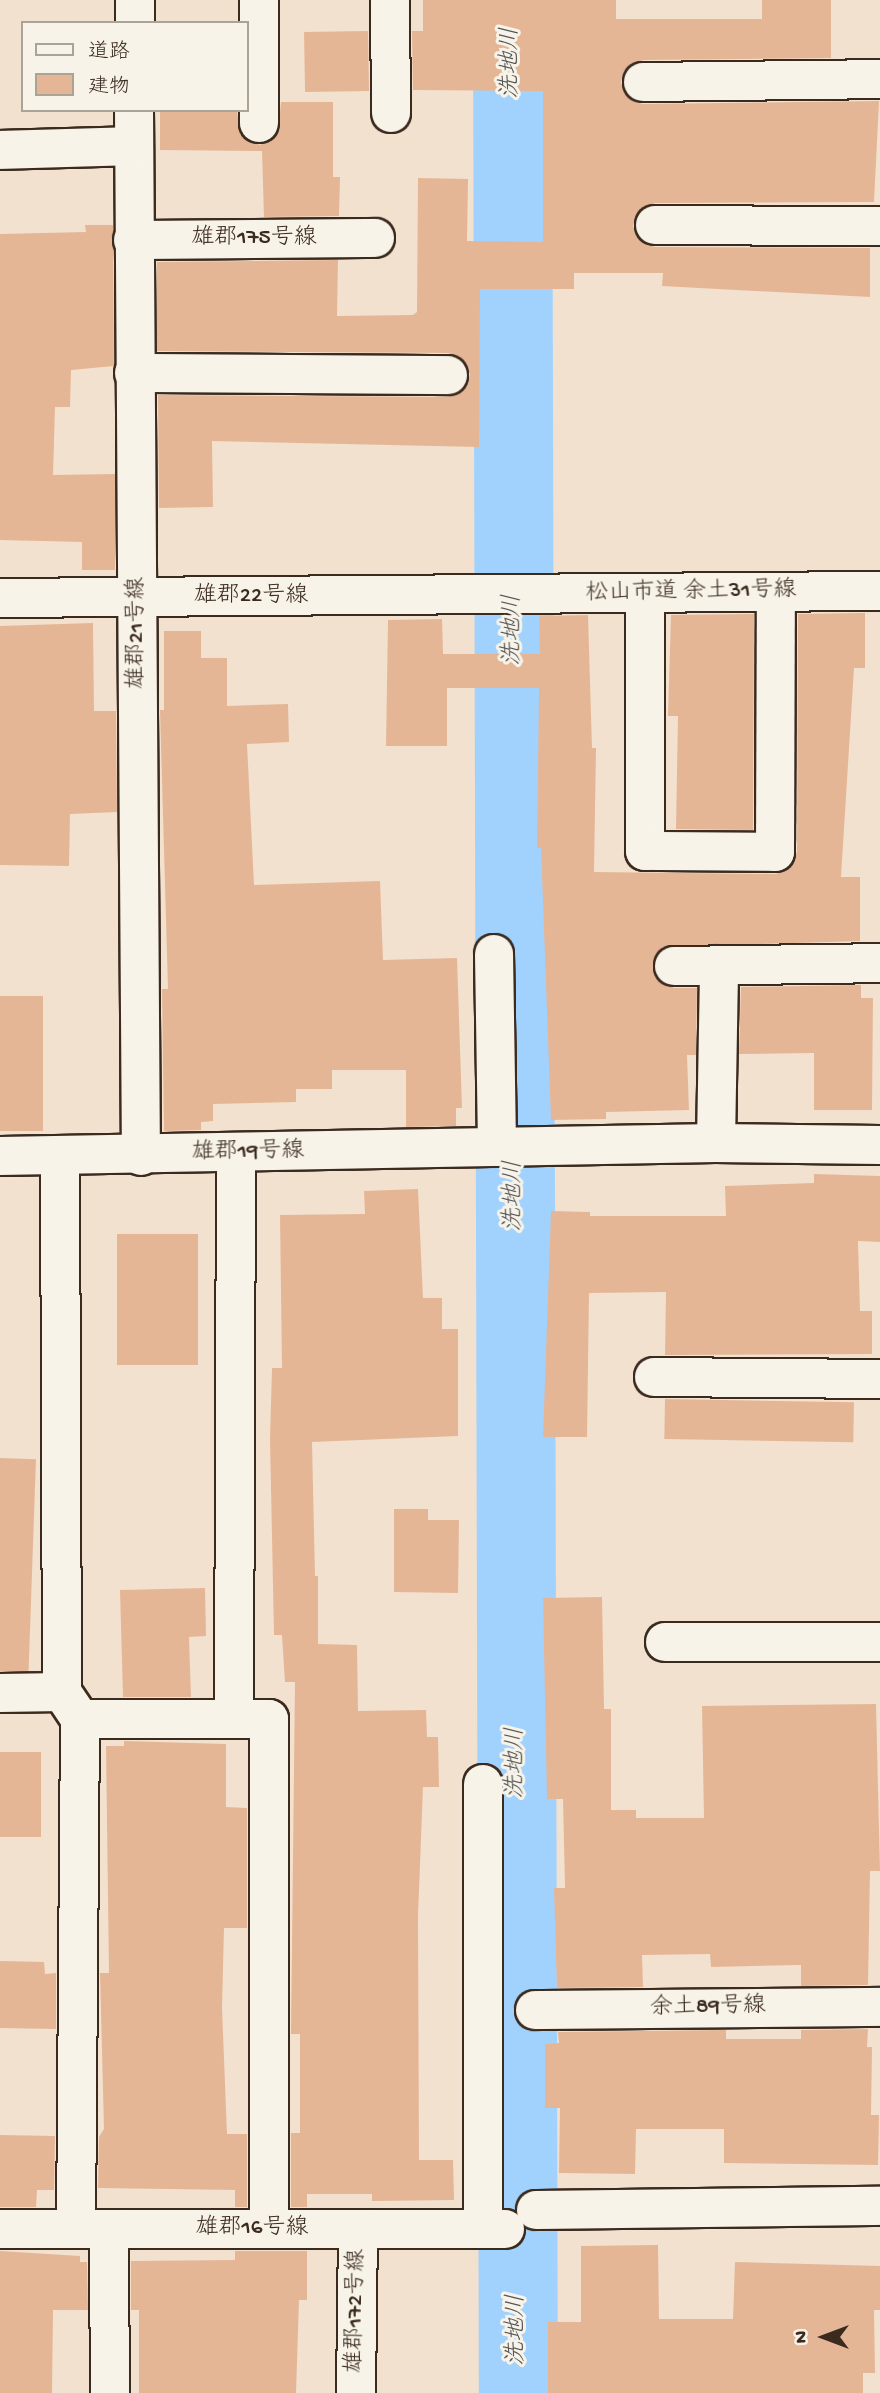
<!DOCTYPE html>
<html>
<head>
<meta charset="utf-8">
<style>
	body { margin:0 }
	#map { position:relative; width:880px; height:2393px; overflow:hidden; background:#f2e1cf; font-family:"Gochi Hand","Klee One",sans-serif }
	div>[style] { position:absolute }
	.river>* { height:79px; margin:-39.5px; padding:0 39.5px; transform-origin:39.5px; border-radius:39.5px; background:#a1d2fe }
	.building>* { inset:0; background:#e5b696; transform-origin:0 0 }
	.roads { filter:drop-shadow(2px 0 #3b2a1e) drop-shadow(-2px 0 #3b2a1e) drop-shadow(0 2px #3b2a1e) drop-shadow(0 -2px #3b2a1e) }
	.minor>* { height:38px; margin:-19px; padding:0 19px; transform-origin:19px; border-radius:19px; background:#f7f3e8 }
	span { translate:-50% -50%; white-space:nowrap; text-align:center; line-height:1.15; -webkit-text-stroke:6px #f7f3e8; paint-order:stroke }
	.street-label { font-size:23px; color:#3b2a1e }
	.water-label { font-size:24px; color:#545456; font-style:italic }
	.legend { position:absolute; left:21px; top:21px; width:228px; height:91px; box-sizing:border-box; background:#f7f3e8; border:2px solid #aca397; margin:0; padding:9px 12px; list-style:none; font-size:21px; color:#3b2a1e }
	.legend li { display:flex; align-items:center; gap:14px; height:35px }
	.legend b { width:35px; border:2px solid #aca397 }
	.north { position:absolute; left:789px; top:2302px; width:70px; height:70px; -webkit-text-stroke:5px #f7f3e8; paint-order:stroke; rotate:270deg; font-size:19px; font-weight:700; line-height:28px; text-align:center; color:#3b2a1e }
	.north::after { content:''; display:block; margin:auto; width:24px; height:32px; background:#3b2a1e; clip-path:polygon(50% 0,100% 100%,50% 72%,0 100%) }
</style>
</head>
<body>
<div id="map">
	<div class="river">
		<i style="left:512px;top:0;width:2393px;rotate:89.86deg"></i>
	</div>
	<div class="building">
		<i style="clip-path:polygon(423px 0,616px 0,616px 19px,762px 19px,762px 0,831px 0,831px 58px,643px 60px,624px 71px,621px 83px,632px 101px,643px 104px,879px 101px,874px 202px,655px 203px,637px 213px,633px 226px,643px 243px,655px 247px,870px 248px,870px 297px,662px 286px,663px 273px,574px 273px,574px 289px,480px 289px,479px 447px,212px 441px,213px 507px,159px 508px,158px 395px,448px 397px,466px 387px,470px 374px,460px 357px,448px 353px,157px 351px,157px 262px,338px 260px,337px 316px,413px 315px,417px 312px,418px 178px,468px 179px,467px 241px,543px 242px,543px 91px,413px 90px,412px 31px,423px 31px)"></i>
		<i style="left:368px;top:31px;width:60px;height:64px;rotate:89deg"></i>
		<i style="clip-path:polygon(281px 102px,333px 102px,333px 177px,340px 177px,339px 216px,264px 217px,262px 151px,160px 150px,160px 110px,237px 110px,240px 134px,260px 145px,278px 133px)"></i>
		<i style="clip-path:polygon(85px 225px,113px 225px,114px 366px,71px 370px,70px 407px,55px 407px,53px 475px,115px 474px,115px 570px,82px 570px,82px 542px,0 540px,0 234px,86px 232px)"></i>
		<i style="clip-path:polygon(865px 613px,865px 668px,854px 668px,841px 877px,860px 877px,860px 941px,663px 947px,655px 956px,656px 978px,674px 988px,697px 988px,696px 1055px,687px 1055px,689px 1110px,606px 1112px,606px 1119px,551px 1120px,541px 848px,537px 848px,539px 688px,447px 688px,447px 746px,386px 746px,388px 620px,442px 619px,443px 654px,540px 654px,539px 616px,588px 615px,592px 748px,596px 748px,594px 872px,775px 874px,786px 871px,797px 852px,798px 614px)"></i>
		<i style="clip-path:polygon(754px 614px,753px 830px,676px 829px,678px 716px,668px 716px,671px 615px)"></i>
		<i style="clip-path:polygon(93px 623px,94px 711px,116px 711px,117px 812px,70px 814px,69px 866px,0 865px,0 626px)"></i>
		<i style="clip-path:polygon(164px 631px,201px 631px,201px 658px,227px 658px,227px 706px,288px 704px,289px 742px,247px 744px,254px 885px,380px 881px,383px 960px,457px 958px,462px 1108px,456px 1108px,456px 1126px,406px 1127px,406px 1070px,332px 1070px,332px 1089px,296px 1089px,296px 1102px,213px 1104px,213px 1121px,201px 1122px,201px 1130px,164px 1131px,162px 989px,168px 989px,160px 710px,164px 710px)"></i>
		<i style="clip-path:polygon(861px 985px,861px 998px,873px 998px,872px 1110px,814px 1110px,814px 1053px,739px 1054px,741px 987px)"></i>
		<i style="left:0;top:996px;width:43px;height:135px"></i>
		<i style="clip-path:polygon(814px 1174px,880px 1176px,880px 1242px,858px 1241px,860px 1311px,872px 1311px,872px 1354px,665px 1355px,666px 1292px,589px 1293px,587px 1437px,543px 1437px,551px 1211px,590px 1212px,590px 1216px,726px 1216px,725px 1186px,814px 1183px)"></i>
		<i style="clip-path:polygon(418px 1189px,423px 1298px,442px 1298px,442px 1329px,458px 1329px,458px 1436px,312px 1442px,315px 1576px,318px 1576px,318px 1644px,357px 1645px,358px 1711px,426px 1710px,427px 1737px,438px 1737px,439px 1787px,423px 1787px,418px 1916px,419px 2160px,453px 2160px,454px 2200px,372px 2201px,372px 2194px,307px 2194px,307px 2207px,291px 2207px,291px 2133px,300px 2133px,300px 2034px,291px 2034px,295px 1682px,285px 1682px,282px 1635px,274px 1635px,270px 1439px,272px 1368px,282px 1368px,280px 1215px,365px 1214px,364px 1191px)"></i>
		<i style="left:198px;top:1234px;width:131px;height:81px;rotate:90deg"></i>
		<i style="left:665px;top:1399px;width:189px;height:40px;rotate:1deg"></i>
		<i style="left:0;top:1458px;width:36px;height:213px;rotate:2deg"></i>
		<i style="clip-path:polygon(394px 1509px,428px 1509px,428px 1520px,459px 1520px,458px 1593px,394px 1592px)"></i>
		<i style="clip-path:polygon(205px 1588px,206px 1636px,189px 1637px,191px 1697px,123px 1697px,120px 1590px)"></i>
		<i style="clip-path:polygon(602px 1597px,604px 1709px,611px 1709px,611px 1810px,636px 1810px,636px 1818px,704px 1818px,702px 1706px,876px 1704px,880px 1871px,870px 1871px,868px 1985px,801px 1986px,801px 1965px,711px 1967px,710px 1954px,642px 1955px,643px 1987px,557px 1988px,554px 1888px,565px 1888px,563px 1799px,547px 1799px,543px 1598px)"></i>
		<i style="clip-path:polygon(124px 1741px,226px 1744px,226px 1807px,247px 1808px,247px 1928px,224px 1928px,222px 2008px,227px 2134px,247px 2134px,247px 2207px,235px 2207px,235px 2190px,98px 2188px,99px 2137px,104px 2129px,100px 1973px,109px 1973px,106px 1746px,124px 1746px)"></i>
		<i style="left:0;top:1752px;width:41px;height:85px"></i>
		<i style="clip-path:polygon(0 1961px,44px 1962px,45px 1974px,56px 1973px,56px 2029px,0 2028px)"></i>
		<i style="clip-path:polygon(868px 2029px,867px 2047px,872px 2047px,871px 2115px,879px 2115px,878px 2165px,724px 2163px,724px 2129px,636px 2129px,635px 2174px,559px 2173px,560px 2108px,545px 2108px,545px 2044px,559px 2043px,558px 2032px,726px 2030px,726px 2039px,801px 2039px,801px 2030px)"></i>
		<i style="clip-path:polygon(0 2135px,55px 2136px,54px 2190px,37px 2190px,36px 2207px,0 2207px)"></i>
		<i style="clip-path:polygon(658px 2245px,659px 2319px,733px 2319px,735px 2262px,880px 2266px,880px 2310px,874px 2310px,875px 2373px,863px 2373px,863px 2393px,548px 2393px,548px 2322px,581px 2322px,581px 2246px)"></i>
		<i style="clip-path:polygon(0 2251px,80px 2256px,80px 2262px,87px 2262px,88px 2310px,53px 2310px,52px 2393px,0 2393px)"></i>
		<i style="clip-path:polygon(235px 2251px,307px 2251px,307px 2300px,299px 2300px,296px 2393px,139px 2393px,139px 2310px,131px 2310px,131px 2261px,235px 2260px)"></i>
	</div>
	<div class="roads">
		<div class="minor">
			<i style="left:390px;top:0;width:113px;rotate:89.5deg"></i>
			<i style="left:135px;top:23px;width:23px;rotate:-90deg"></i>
			<i style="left:643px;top:82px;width:237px;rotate:-0.7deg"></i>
			<i style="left:134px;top:110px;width:1046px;rotate:89.62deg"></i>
			<i style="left:259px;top:123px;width:123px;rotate:-90deg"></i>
			<i style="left:0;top:150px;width:134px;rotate:-1.7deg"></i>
			<i style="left:655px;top:225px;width:225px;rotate:0.3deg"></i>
			<i style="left:133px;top:240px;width:242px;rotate:-0.5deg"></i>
			<i style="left:134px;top:373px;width:314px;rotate:0.4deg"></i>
			<i style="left:645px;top:594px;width:257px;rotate:90deg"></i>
			<i style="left:645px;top:851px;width:130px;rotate:0.4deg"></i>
			<i style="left:775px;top:852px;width:260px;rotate:-89.8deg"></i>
			<i style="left:0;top:598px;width:880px;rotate:-0.46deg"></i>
			<i style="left:494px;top:954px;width:193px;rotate:89.1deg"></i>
			<i style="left:674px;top:966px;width:206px;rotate:-0.8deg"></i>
			<i style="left:716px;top:1143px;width:178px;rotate:-89deg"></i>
			<i style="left:0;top:1156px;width:716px;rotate:-1.04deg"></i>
			<i style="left:716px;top:1143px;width:164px;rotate:0.7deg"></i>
			<i style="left:60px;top:1156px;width:536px;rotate:89.79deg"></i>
			<i style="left:62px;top:1692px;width:32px;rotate:56deg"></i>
			<i style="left:654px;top:1377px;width:226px;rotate:0.5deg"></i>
			<i style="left:665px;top:1642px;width:215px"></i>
			<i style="left:0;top:1693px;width:62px;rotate:-0.9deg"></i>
			<i style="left:234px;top:1719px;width:566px;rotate:-89.8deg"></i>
			<i style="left:483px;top:1784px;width:444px;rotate:90deg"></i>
			<i style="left:535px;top:2010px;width:345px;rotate:-0.5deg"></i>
			<i style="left:536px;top:2210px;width:344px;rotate:-0.7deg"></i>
			<i style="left:0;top:2229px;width:505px"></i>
			<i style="left:76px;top:2229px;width:510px;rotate:-89.55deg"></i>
			<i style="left:80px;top:1719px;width:189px"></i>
			<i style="left:269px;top:1719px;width:510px;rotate:90deg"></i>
			<i style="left:109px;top:2229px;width:164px;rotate:89.7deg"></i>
			<i style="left:356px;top:2393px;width:164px;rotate:-89.3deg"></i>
		</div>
	</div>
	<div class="street-label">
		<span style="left:254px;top:239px">雄郡175号線</span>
		<span style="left:691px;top:593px;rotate:-1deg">松山市道 余土31号線</span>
		<span style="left:251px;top:597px">雄郡22号線</span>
		<span style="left:138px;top:633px;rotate:-90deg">雄郡21号線</span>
		<span style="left:248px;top:1153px;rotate:-1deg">雄郡19号線</span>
		<span style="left:708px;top:2008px;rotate:-1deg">余土89号線</span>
		<span style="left:252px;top:2229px">雄郡16号線</span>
		<span style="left:357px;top:2311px;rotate:-89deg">雄郡172号線</span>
	</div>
	<div class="water-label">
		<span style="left:512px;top:63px;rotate:-90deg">洗地川</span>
		<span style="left:514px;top:630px;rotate:-90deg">洗地川</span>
		<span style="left:515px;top:1196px;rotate:-90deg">洗地川</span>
		<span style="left:517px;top:1763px;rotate:-90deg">洗地川</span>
		<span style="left:518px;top:2330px;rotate:-90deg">洗地川</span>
	</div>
	<ul class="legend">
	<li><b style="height:9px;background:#f7f3e8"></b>道路</li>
	<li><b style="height:19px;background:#e5b696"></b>建物</li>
	</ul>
	<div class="north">N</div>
</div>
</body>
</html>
